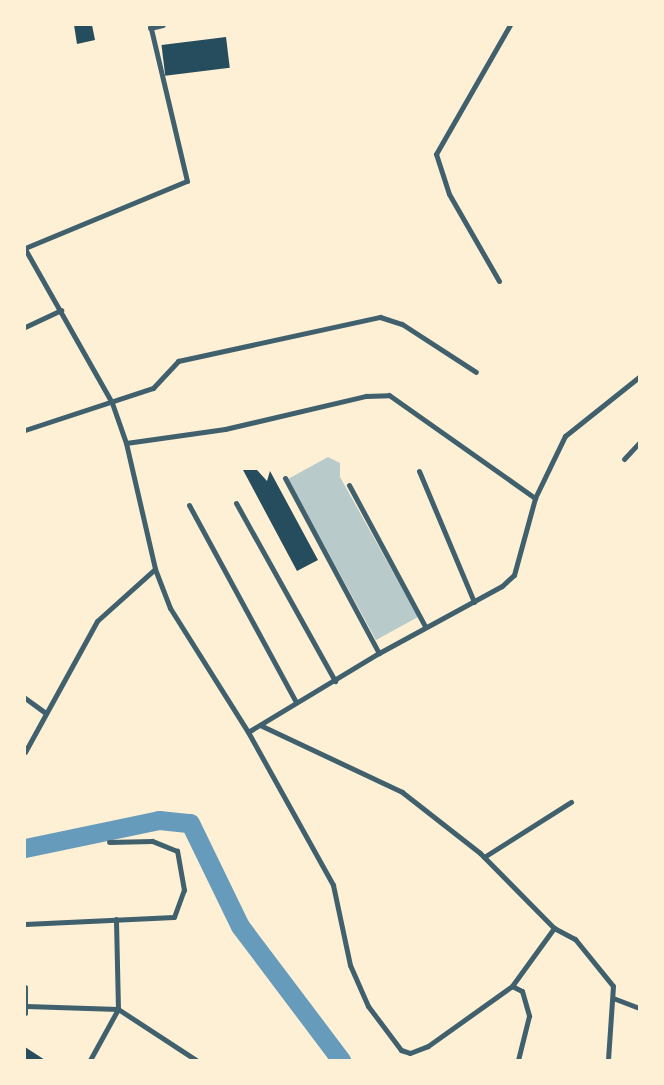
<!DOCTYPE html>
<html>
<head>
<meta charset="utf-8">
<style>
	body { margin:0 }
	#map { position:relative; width:664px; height:1085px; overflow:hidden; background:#fdf0d5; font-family:"Noto Serif",serif }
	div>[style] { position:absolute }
	.green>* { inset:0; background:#b9caca }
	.river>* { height:19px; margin:-9.5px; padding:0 9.5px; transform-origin:9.5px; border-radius:9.5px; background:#669bbc }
	.building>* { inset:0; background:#264d5e; transform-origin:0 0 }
	.minor>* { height:5px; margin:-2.5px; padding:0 2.5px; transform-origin:2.5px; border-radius:2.5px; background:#3f606c }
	span { translate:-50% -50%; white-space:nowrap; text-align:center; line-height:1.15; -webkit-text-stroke:4px #fdf0d5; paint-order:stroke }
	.frame { position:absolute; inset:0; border:26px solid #fdf0d5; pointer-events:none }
</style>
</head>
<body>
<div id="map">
	<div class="green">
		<i style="clip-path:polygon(328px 457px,340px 463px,340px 477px,418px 617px,376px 640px,288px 479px)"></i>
	</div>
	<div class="river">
		<i style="left:25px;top:848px;width:137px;rotate:-11.8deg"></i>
		<i style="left:159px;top:820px;width:31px;rotate:6deg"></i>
		<i style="left:190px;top:823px;width:114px;rotate:64.1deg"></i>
		<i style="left:240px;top:926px;width:168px;rotate:53deg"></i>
	</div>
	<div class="building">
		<i style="clip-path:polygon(74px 25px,92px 25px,95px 40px,77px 44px)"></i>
		<i style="left:226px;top:37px;width:31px;height:65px;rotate:83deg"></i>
		<i style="clip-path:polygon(243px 470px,257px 470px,267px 481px,270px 471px,318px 560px,297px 571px)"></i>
		<i style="clip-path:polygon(25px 1047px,45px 1060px,25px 1060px)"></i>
	</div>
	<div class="minor">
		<i style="left:150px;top:28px;width:13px;rotate:-13deg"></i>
		<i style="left:25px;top:248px;width:175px;rotate:-22.5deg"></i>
		<i style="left:187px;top:181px;width:160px;rotate:-103.3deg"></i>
		<i style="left:25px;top:249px;width:177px;rotate:60.5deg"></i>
		<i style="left:112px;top:403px;width:42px;rotate:70.7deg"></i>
		<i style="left:126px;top:443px;width:129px;rotate:77deg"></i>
		<i style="left:155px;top:569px;width:42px;rotate:69deg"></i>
		<i style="left:170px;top:608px;width:146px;rotate:57.8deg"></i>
		<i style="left:248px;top:732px;width:175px;rotate:60.9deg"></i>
		<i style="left:333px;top:885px;width:82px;rotate:78deg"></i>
		<i style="left:350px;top:965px;width:45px;rotate:66.3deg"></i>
		<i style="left:368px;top:1006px;width:55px;rotate:53.1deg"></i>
		<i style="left:401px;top:1050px;width:9px;rotate:18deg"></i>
		<i style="left:410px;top:1053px;width:19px;rotate:-21deg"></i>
		<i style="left:428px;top:1046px;width:103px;rotate:-35.5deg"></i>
		<i style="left:512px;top:986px;width:11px;rotate:27deg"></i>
		<i style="left:522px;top:991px;width:26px;rotate:74deg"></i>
		<i style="left:529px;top:1016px;width:45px;rotate:104deg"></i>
		<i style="left:499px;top:281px;width:100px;rotate:-119.9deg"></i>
		<i style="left:449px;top:194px;width:42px;rotate:-108deg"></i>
		<i style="left:436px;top:154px;width:149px;rotate:-60.2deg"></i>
		<i style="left:25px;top:327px;width:40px;rotate:-25deg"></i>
		<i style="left:25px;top:430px;width:135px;rotate:-18.2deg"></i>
		<i style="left:153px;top:388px;width:37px;rotate:-47deg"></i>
		<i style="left:178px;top:361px;width:207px;rotate:-12.3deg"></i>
		<i style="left:380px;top:317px;width:23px;rotate:18deg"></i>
		<i style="left:402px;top:324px;width:88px;rotate:33deg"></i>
		<i style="left:126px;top:443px;width:100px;rotate:-8deg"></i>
		<i style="left:225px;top:429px;width:145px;rotate:-13.2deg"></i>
		<i style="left:366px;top:396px;width:23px;rotate:-2deg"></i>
		<i style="left:389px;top:395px;width:179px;rotate:35.2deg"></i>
		<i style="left:624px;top:459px;width:22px;rotate:-47deg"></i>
		<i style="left:419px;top:471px;width:142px;rotate:67.2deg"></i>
		<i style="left:285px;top:478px;width:199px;rotate:61.8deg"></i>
		<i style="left:349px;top:485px;width:160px;rotate:61.7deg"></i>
		<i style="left:236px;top:503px;width:204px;rotate:60.9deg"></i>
		<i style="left:189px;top:505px;width:224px;rotate:61.5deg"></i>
		<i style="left:25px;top:698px;width:24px;rotate:36deg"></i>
		<i style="left:262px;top:726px;width:155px;rotate:25.2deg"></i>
		<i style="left:402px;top:792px;width:99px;rotate:38deg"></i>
		<i style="left:480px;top:853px;width:105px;rotate:45.4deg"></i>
		<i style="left:554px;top:928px;width:24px;rotate:28deg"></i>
		<i style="left:575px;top:939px;width:60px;rotate:51deg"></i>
		<i style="left:613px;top:986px;width:74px;rotate:93.9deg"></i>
		<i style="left:248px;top:732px;width:153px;rotate:-31.1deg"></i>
		<i style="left:379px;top:653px;width:140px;rotate:-28.6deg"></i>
		<i style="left:502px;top:586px;width:16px;rotate:-43deg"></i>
		<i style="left:514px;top:575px;width:80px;rotate:-74.7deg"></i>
		<i style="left:535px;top:498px;width:69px;rotate:-64.2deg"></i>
		<i style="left:565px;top:436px;width:95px;rotate:-38.6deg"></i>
		<i style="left:25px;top:752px;width:149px;rotate:-61.2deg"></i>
		<i style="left:97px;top:621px;width:78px;rotate:-41.9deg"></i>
		<i style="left:484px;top:857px;width:103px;rotate:-32.3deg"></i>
		<i style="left:25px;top:924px;width:149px;rotate:-2.7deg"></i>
		<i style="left:174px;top:917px;width:29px;rotate:-70deg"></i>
		<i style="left:184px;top:890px;width:40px;rotate:-100deg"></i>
		<i style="left:177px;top:851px;width:27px;rotate:-158deg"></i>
		<i style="left:152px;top:841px;width:43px;rotate:178.7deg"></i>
		<i style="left:512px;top:986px;width:72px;rotate:-54.1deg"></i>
		<i style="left:25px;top:987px;width:26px;rotate:90deg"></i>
		<i style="left:613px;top:998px;width:28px;rotate:21deg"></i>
		<i style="left:26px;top:1006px;width:92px;rotate:1.9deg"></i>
		<i style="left:118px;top:1009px;width:93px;rotate:33.2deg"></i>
		<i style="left:90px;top:1060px;width:58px;rotate:-61.2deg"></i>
		<i style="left:118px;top:1009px;width:90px;rotate:-91.3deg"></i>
	</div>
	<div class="frame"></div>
</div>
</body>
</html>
